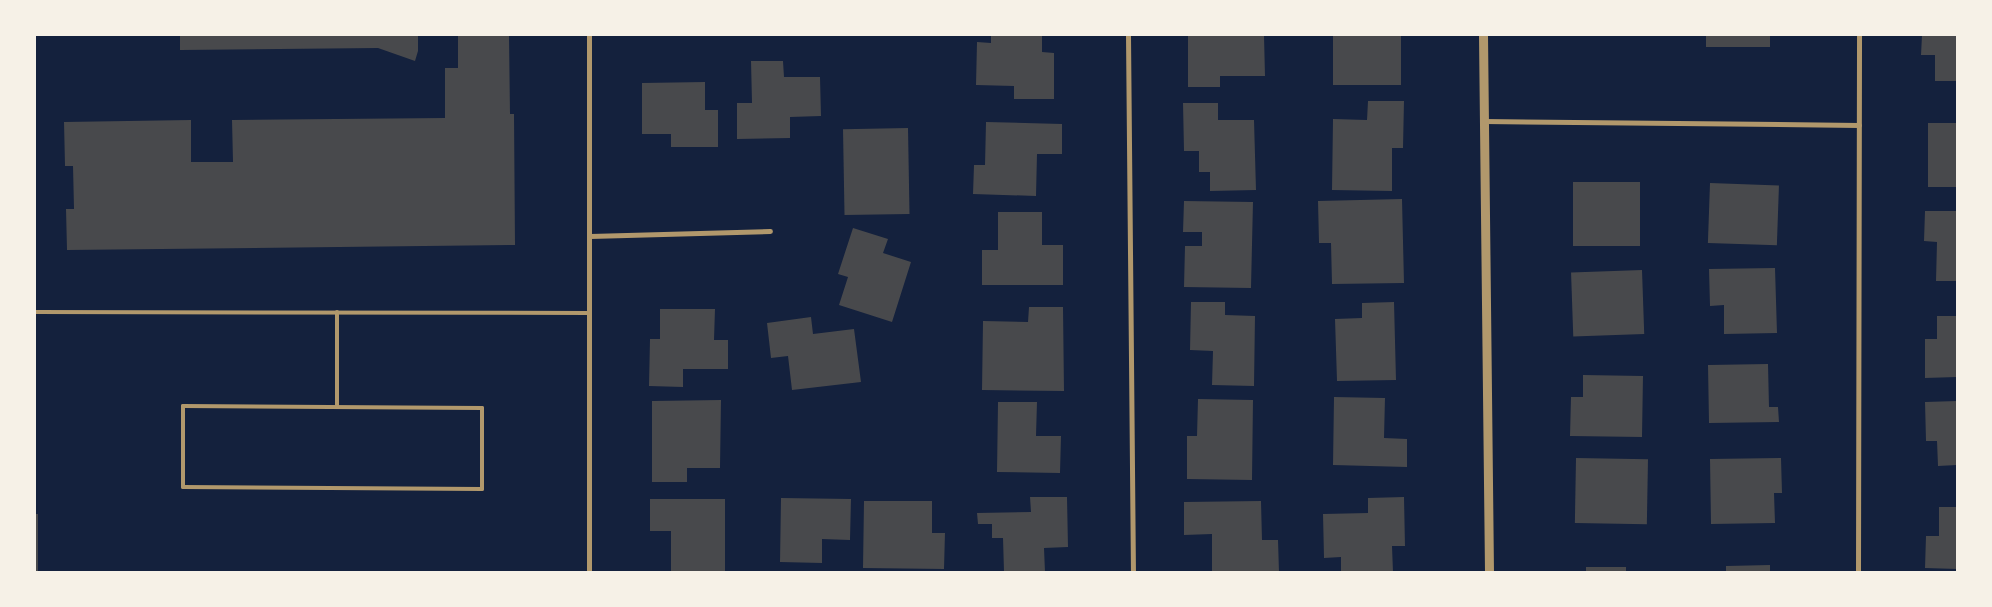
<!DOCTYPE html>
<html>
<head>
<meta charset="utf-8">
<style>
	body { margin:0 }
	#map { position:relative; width:1992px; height:607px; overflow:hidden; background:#14213d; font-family:Arial,sans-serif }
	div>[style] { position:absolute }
	.building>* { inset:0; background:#48494c; transform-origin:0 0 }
	.service>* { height:4px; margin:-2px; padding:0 2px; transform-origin:2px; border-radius:2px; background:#b1986c }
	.minor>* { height:5px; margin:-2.5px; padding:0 2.5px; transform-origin:2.5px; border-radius:2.5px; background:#b1986c }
	.tertiary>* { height:9px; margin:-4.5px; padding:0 4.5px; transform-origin:4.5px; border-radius:4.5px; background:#b1986c }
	span { translate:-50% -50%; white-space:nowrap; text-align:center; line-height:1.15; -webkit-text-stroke:5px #f6f1e7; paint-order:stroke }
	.frame { position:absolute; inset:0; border:36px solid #f6f1e7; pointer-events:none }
</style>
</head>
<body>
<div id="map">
	<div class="building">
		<i style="clip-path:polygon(180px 35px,418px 35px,418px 51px,415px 61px,378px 48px,180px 50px)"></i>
		<i style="clip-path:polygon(458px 35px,509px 35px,510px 114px,514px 114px,515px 245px,67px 250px,66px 209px,74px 209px,73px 166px,65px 166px,64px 122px,191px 120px,191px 162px,233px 162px,232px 120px,445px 118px,445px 68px,458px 68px)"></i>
		<i style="clip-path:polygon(991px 35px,1042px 35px,1042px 52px,1054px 53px,1054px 99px,1014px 99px,1014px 86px,976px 85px,977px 42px,991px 43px)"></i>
		<i style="clip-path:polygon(1209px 35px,1264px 35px,1265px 76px,1220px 76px,1220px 87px,1188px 87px,1188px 36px)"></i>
		<i style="left:1333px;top:35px;width:68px;height:50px"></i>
		<i style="left:1706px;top:35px;width:64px;height:12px"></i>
		<i style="clip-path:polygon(1922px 35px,1957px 35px,1957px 81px,1935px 81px,1935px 55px,1921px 55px)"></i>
		<i style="clip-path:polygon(751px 61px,783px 61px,784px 77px,820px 77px,821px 116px,790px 117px,790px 138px,737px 139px,737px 103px,752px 103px)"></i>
		<i style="clip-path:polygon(705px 82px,705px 110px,718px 110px,718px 147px,671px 147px,671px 134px,642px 134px,642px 83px)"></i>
		<i style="clip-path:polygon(1368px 101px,1404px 101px,1403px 148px,1392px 148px,1392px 191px,1332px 190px,1333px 119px,1367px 120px)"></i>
		<i style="clip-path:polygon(1183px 103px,1218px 103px,1218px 120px,1254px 120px,1256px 190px,1210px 191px,1210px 172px,1199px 172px,1199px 151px,1184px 151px)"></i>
		<i style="clip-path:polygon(986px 122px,1062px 124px,1062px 154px,1037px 154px,1036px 196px,973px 194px,974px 165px,985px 165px)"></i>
		<i style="left:1928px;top:123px;width:29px;height:64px"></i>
		<i style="left:908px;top:128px;width:86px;height:65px;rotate:89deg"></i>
		<i style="left:1573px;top:182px;width:67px;height:64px"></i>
		<i style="left:1710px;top:183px;width:69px;height:60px;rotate:2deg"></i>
		<i style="clip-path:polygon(1402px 199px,1404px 283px,1332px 284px,1331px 243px,1319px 243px,1318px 201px)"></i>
		<i style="clip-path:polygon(1184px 201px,1253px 202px,1251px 288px,1184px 287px,1185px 246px,1202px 246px,1202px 232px,1183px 232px)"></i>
		<i style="clip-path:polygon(1925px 211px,1957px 211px,1957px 281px,1936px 281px,1937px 242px,1924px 241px)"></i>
		<i style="clip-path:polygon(998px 212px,1042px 212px,1042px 245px,1063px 245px,1063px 285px,982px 285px,982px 250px,998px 250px)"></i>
		<i style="clip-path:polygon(853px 228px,888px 239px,883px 253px,911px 262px,892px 322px,839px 305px,848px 277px,838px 274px)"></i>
		<i style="clip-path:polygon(1775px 268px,1777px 333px,1724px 334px,1724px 305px,1710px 306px,1709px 269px)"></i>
		<i style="left:1642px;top:270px;width:64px;height:71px;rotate:88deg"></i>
		<i style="clip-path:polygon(1191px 302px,1225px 302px,1225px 315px,1255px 316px,1254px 386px,1212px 385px,1213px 351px,1190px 350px)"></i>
		<i style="clip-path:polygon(1394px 302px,1396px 380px,1337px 381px,1335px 319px,1362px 318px,1362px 303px)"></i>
		<i style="clip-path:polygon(1029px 307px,1063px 307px,1064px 391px,982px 390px,983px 321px,1028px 322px)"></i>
		<i style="clip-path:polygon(660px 309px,715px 309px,714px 340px,728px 340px,728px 369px,683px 369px,683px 387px,649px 386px,650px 339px,660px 339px)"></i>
		<i style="clip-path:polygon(1937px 316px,1957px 316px,1957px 377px,1925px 378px,1925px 339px,1937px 339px)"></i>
		<i style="clip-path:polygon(811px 317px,813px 334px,854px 329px,861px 382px,792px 390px,788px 356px,771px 358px,767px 323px)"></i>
		<i style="clip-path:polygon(1768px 364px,1769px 407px,1778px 407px,1779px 422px,1709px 423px,1708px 365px)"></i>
		<i style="clip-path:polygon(1583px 375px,1643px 376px,1642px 437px,1570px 436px,1571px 397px,1583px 397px)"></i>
		<i style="clip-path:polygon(1334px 397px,1385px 398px,1384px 438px,1407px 439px,1407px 467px,1333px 465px)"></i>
		<i style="clip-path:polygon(1198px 399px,1253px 400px,1252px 480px,1187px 479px,1187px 436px,1197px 436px)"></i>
		<i style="clip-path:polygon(721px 400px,720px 468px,687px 468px,687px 482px,652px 482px,652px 401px)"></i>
		<i style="clip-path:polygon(1957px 401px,1957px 465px,1938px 466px,1937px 441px,1926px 441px,1925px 402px)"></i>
		<i style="clip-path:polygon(998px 402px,1037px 402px,1036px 436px,1061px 436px,1060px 473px,997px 472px)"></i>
		<i style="left:1576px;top:458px;width:72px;height:65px;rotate:1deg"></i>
		<i style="clip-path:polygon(1781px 458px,1782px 493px,1774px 493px,1775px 523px,1711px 524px,1710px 459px)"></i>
		<i style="clip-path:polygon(1030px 497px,1067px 497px,1068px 547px,1044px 548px,1045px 572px,1004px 572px,1003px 538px,992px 538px,992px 524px,978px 524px,977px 513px,1031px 512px)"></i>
		<i style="clip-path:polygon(1404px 497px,1405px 546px,1392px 546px,1393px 572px,1341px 572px,1341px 557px,1324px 558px,1323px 514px,1368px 513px,1368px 498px)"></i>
		<i style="clip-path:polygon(781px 498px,851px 499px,850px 540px,822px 539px,822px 563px,780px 562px)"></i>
		<i style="clip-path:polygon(650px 499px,725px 499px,725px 571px,671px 571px,671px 531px,650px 531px)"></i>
		<i style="clip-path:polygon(864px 501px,932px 501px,932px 533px,945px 533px,944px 569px,863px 568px)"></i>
		<i style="clip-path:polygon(1261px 501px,1262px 540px,1278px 540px,1279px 572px,1212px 572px,1212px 534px,1184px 535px,1184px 502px)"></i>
		<i style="clip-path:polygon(1939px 507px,1957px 507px,1957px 569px,1925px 568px,1926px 536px,1939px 536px)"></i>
		<i style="left:35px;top:514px;width:3px;height:58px"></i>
		<i style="clip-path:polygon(1770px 565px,1770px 572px,1726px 572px,1726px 566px)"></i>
		<i style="left:1586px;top:567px;width:40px;height:5px"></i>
	</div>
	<div class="service">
		<i style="left:35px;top:312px;width:554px;rotate:0.1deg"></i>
		<i style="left:337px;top:312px;width:95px;rotate:90deg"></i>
		<i style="left:183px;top:406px;width:299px;rotate:0.4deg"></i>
		<i style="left:482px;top:408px;width:81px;rotate:90deg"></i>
		<i style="left:482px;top:489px;width:299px;rotate:-179.6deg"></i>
		<i style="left:183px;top:487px;width:81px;rotate:-90deg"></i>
	</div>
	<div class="minor">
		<i style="left:1128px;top:35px;width:537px;rotate:89.47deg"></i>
		<i style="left:1484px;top:121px;width:375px;rotate:0.6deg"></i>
		<i style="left:590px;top:236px;width:180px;rotate:-1.6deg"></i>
		<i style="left:589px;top:572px;width:537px;rotate:-90deg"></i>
		<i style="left:1858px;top:572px;width:537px;rotate:-89.89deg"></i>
	</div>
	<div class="tertiary">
		<i style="left:1483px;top:35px;width:537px;rotate:89.36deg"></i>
	</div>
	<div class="frame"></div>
</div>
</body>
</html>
